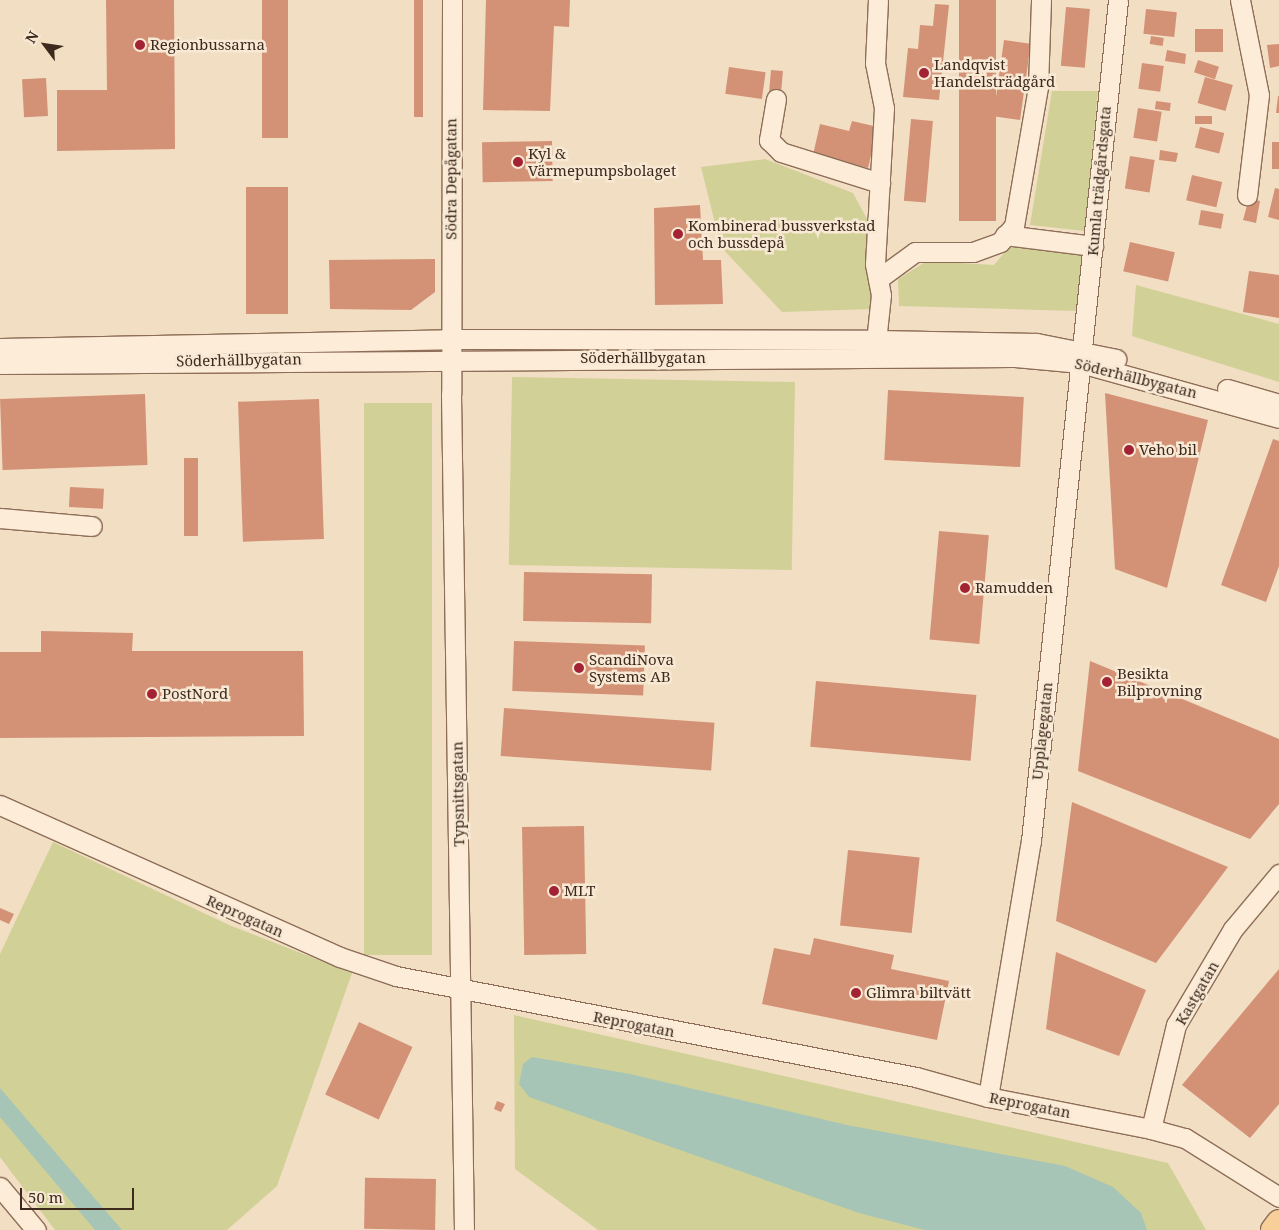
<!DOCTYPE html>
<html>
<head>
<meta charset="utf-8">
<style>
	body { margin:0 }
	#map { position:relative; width:1279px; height:1230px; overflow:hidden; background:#f2dec3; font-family:"Noto Serif",serif }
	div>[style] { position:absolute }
	.green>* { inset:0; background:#d1d096; transform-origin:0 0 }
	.water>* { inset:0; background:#a6c5b7 }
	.building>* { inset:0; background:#d39176; transform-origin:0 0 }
	.roads { filter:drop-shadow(1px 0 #8e6e58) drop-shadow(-1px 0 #8e6e58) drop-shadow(0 1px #8e6e58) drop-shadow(0 -1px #8e6e58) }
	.minor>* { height:19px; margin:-9.5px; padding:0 9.5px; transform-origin:9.5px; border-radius:9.5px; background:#fcecd8 }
	.major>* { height:24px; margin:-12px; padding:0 12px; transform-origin:12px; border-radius:12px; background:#f8ce99 }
	.dots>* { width:14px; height:14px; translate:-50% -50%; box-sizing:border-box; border:2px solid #f8e9d4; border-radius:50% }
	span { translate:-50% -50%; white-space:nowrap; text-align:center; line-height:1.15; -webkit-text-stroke:5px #f8e9d4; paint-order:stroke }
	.poi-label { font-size:15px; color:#3d291d }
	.left { translate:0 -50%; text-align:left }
	.street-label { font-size:15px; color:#3d291d }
	.north { position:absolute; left:20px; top:20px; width:50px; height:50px; -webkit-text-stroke:4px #f8e9d4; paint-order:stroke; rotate:301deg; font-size:14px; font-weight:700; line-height:20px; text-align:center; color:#3d291d }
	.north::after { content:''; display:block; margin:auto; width:18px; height:22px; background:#3d291d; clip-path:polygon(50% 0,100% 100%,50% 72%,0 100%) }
	.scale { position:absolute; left:20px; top:1188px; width:114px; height:22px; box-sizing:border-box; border:2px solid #3d291d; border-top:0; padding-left:6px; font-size:15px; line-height:18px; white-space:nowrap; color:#3d291d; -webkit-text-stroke:4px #f8e9d4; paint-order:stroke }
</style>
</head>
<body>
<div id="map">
	<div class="green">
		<i style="clip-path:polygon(1052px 91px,1098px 91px,1085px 231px,1030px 225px)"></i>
		<i style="clip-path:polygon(765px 159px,853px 193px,868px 221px,871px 309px,782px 312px,721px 247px,701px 167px)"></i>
		<i style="clip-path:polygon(1010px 246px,1083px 253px,1076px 311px,899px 306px,898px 279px,927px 261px,994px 265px)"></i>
		<i style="clip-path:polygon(1136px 285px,1279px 324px,1279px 382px,1132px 336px)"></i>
		<i style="left:795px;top:382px;width:188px;height:283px;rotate:91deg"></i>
		<i style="left:432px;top:403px;width:552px;height:68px;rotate:90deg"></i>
		<i style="clip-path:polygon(53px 842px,229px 925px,352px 973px,277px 1186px,227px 1230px,55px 1230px,0 1157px,0 954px)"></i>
		<i style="clip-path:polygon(514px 1015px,1168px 1163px,1206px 1230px,598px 1230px,515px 1169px)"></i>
	</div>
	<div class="water">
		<i style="clip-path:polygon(532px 1057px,630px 1074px,847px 1125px,1065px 1166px,1113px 1187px,1141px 1213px,1147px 1230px,925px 1230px,859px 1213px,529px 1097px,519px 1084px,523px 1064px)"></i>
		<i style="clip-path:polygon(0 1088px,122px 1230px,95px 1230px,0 1117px)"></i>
	</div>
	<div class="building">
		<i style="clip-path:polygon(106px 0,174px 0,175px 149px,57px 151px,57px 90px,107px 90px)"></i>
		<i style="left:262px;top:0;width:26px;height:138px"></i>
		<i style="left:414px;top:0;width:9px;height:117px"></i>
		<i style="clip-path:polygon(486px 0,570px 0,569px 27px,554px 26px,550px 111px,483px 110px)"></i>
		<i style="left:959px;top:0;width:37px;height:221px"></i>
		<i style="clip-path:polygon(935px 4px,949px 5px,939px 100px,903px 97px,908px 48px,918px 49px,920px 25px,933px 26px)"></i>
		<i style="left:1066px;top:7px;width:24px;height:59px;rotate:5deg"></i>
		<i style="left:1146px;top:9px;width:31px;height:25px;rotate:6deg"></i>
		<i style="left:1195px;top:29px;width:28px;height:23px"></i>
		<i style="left:1151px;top:36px;width:13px;height:8px;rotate:9deg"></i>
		<i style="left:1004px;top:40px;width:27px;height:77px;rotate:8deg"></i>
		<i style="clip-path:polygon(1279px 44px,1279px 66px,1270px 68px,1267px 45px)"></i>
		<i style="clip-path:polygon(1167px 50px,1186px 54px,1185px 64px,1165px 61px)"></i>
		<i style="left:1198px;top:60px;width:22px;height:13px;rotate:18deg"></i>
		<i style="left:1142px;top:63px;width:22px;height:26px;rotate:8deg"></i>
		<i style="left:729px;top:67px;width:37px;height:27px;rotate:8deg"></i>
		<i style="left:771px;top:70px;width:12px;height:22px;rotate:5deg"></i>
		<i style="left:1205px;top:77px;width:29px;height:27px;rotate:16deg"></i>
		<i style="left:46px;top:78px;width:38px;height:24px;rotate:87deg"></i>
		<i style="clip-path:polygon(1278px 96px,1279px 96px,1279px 113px,1276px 113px)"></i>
		<i style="left:1156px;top:101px;width:15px;height:8px;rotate:8deg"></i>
		<i style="left:1138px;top:108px;width:24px;height:30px;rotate:9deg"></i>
		<i style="left:1195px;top:116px;width:17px;height:8px"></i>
		<i style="left:911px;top:119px;width:22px;height:82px;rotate:5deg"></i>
		<i style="clip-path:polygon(852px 121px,878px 127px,868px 168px,813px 155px,820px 124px,849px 131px)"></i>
		<i style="left:1200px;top:127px;width:25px;height:21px;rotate:14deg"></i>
		<i style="left:552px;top:141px;width:40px;height:70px;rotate:89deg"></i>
		<i style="left:1272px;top:142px;width:7px;height:27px"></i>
		<i style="clip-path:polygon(1160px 150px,1178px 153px,1176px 162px,1159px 160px)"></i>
		<i style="left:1130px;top:156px;width:25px;height:33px;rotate:9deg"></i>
		<i style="left:1192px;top:175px;width:31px;height:26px;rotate:13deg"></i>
		<i style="left:246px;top:187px;width:42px;height:127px"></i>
		<i style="clip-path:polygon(1275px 188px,1279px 189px,1279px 220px,1268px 217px)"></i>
		<i style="clip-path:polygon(1249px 198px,1260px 201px,1256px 223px,1243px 220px)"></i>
		<i style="clip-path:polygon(700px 205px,703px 260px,721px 260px,723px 304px,655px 305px,654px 208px)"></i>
		<i style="left:1201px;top:210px;width:23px;height:15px;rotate:10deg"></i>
		<i style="left:1130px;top:242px;width:46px;height:30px;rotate:13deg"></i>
		<i style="clip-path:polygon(435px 259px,435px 292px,411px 310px,330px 309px,329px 260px)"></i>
		<i style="clip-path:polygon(1249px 271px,1279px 275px,1279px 318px,1243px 312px)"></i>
		<i style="left:888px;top:390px;width:136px;height:70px;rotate:3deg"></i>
		<i style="clip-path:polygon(1105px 393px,1208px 420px,1167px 588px,1115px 569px)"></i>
		<i style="left:145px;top:394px;width:71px;height:145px;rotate:88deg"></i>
		<i style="left:319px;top:399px;width:140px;height:81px;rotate:88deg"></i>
		<i style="clip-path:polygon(1273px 439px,1279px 441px,1279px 566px,1266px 602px,1221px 585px)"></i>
		<i style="left:198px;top:458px;width:78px;height:14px;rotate:90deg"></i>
		<i style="left:70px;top:487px;width:34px;height:20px;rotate:3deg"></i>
		<i style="left:939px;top:531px;width:50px;height:109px;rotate:5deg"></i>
		<i style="left:524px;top:572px;width:128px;height:49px;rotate:1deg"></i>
		<i style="clip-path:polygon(41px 631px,133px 633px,132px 651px,303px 651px,304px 736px,0 738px,0 652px,41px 652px)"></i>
		<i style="left:514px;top:641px;width:131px;height:50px;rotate:2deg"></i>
		<i style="clip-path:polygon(1090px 661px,1279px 739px,1279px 804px,1250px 839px,1078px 771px)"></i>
		<i style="left:816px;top:681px;width:161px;height:66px;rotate:5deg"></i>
		<i style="left:504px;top:708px;width:211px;height:48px;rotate:4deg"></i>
		<i style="clip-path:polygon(1072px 802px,1228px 867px,1156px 963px,1056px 921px)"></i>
		<i style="left:584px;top:826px;width:128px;height:62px;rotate:89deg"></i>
		<i style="left:848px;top:850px;width:72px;height:76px;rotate:6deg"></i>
		<i style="clip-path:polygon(0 908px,14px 914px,9px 924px,0 920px)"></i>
		<i style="clip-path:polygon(814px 938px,894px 955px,891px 969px,949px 981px,937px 1040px,762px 1004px,774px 948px,810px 955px)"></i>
		<i style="clip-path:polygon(1056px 952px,1146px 990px,1119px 1056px,1046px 1029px)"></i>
		<i style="clip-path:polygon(1279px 969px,1279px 1104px,1250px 1138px,1182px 1085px)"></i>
		<i style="left:359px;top:1022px;width:59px;height:80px;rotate:25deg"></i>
		<i style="clip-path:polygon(497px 1101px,505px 1104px,501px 1112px,494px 1109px)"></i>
		<i style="left:436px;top:1179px;width:51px;height:71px;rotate:91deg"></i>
	</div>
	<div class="roads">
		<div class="minor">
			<i style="left:452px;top:0;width:394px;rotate:90.1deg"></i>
			<i style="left:451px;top:394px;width:836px;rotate:89.11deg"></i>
			<i style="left:1240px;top:0;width:97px;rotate:78.7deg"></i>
			<i style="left:1259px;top:95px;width:101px;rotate:96.8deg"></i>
			<i style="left:776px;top:99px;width:42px;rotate:99.7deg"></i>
			<i style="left:769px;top:140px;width:17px;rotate:45deg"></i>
			<i style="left:781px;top:152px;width:104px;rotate:17.4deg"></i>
			<i style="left:1005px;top:235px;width:89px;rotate:7.1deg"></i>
			<i style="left:878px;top:279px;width:46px;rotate:-36.1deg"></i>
			<i style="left:915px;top:252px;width:58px"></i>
			<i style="left:973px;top:252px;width:29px;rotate:-20deg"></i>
			<i style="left:1000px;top:242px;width:21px;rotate:-49deg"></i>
			<i style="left:1014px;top:226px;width:141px;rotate:-80.2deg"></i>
			<i style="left:1038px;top:87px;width:87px;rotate:-88deg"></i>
			<i style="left:0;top:348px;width:451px;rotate:-1.1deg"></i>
			<i style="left:451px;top:339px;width:426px;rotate:0.1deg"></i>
			<i style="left:877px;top:340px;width:159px;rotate:1.1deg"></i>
			<i style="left:1036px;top:343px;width:82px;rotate:11.3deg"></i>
			<i style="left:875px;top:351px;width:56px;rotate:-83.9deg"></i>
			<i style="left:881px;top:295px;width:32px;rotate:-101deg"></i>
			<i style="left:875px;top:264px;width:156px;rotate:-86.7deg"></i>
			<i style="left:884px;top:108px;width:46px;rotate:-101.3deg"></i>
			<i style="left:875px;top:63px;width:63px;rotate:-87.3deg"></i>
			<i style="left:0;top:364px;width:1015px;rotate:-0.4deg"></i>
			<i style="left:1015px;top:357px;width:66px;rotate:5.2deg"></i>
			<i style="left:1081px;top:363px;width:205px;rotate:15.5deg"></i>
			<i style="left:1227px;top:389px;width:54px;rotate:16.1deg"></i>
			<i style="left:0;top:518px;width:92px;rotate:5deg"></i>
			<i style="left:0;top:805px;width:372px;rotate:24.1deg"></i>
			<i style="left:340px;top:957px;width:59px;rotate:18.7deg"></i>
			<i style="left:396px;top:976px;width:530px;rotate:10.99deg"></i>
			<i style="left:916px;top:1077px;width:75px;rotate:15.5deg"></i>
			<i style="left:988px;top:1097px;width:166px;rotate:11.1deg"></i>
			<i style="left:1151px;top:1129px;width:35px;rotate:15deg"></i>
			<i style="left:1185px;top:1138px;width:111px;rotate:32.1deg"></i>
			<i style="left:988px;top:1097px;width:260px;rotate:-80.5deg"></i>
			<i style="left:1031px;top:841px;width:845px;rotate:-84.09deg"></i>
			<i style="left:1151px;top:1129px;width:107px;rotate:-76.5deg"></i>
			<i style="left:1176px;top:1025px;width:112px;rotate:-59.3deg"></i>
			<i style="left:1233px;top:929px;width:72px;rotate:-50.1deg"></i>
			<i style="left:0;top:1187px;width:56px;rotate:50.1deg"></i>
		</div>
		<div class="major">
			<i style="left:1273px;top:1230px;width:10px;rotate:-53deg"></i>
		</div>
	</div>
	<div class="dots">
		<i style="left:140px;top:45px;background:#a32334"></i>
		<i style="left:924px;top:73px;background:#a32334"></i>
		<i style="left:518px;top:162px;background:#a32334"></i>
		<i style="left:678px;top:234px;background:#a32334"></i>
		<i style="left:1129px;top:450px;background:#a32334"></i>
		<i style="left:965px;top:588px;background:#a32334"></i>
		<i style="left:579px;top:668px;background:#a32334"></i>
		<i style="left:1107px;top:682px;background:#a32334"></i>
		<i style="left:152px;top:694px;background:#a32334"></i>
		<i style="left:554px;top:891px;background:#a32334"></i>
		<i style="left:856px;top:993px;background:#a32334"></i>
	</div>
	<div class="poi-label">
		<span class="left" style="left:150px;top:45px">Regionbussarna</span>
		<span class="left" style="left:934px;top:73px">Landqvist<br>Handelsträdgård</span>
		<span class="left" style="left:528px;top:162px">Kyl &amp;<br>Värmepumpsbolaget</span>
		<span class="left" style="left:688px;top:234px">Kombinerad bussverkstad<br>och bussdepå</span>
		<span class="left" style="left:1139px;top:450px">Veho bil</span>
		<span class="left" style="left:975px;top:588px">Ramudden</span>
		<span class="left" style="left:589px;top:668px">ScandiNova<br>Systems AB</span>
		<span class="left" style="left:1117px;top:682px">Besikta<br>Bilprovning</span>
		<span class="left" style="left:162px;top:694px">PostNord</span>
		<span class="left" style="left:564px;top:891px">MLT</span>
		<span class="left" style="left:866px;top:993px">Glimra biltvätt</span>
	</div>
	<div class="street-label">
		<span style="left:451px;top:179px;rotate:-90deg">Södra Depågatan</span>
		<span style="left:1099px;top:181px;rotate:-85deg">Kumla trädgårdsgata</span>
		<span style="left:643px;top:358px">Söderhällbygatan</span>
		<span style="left:239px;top:360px;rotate:-1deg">Söderhällbygatan</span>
		<span style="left:1136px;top:378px;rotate:14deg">Söderhällbygatan</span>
		<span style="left:1042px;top:731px;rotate:-84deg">Upplagegatan</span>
		<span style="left:458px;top:794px;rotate:-91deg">Typsnittsgatan</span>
		<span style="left:245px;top:916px;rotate:24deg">Reprogatan</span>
		<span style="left:1197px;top:993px;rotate:-60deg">Kastgatan</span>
		<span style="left:634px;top:1024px;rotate:11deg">Reprogatan</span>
		<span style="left:1030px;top:1105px;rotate:11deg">Reprogatan</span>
	</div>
	<div class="north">N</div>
	<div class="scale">50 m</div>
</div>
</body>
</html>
